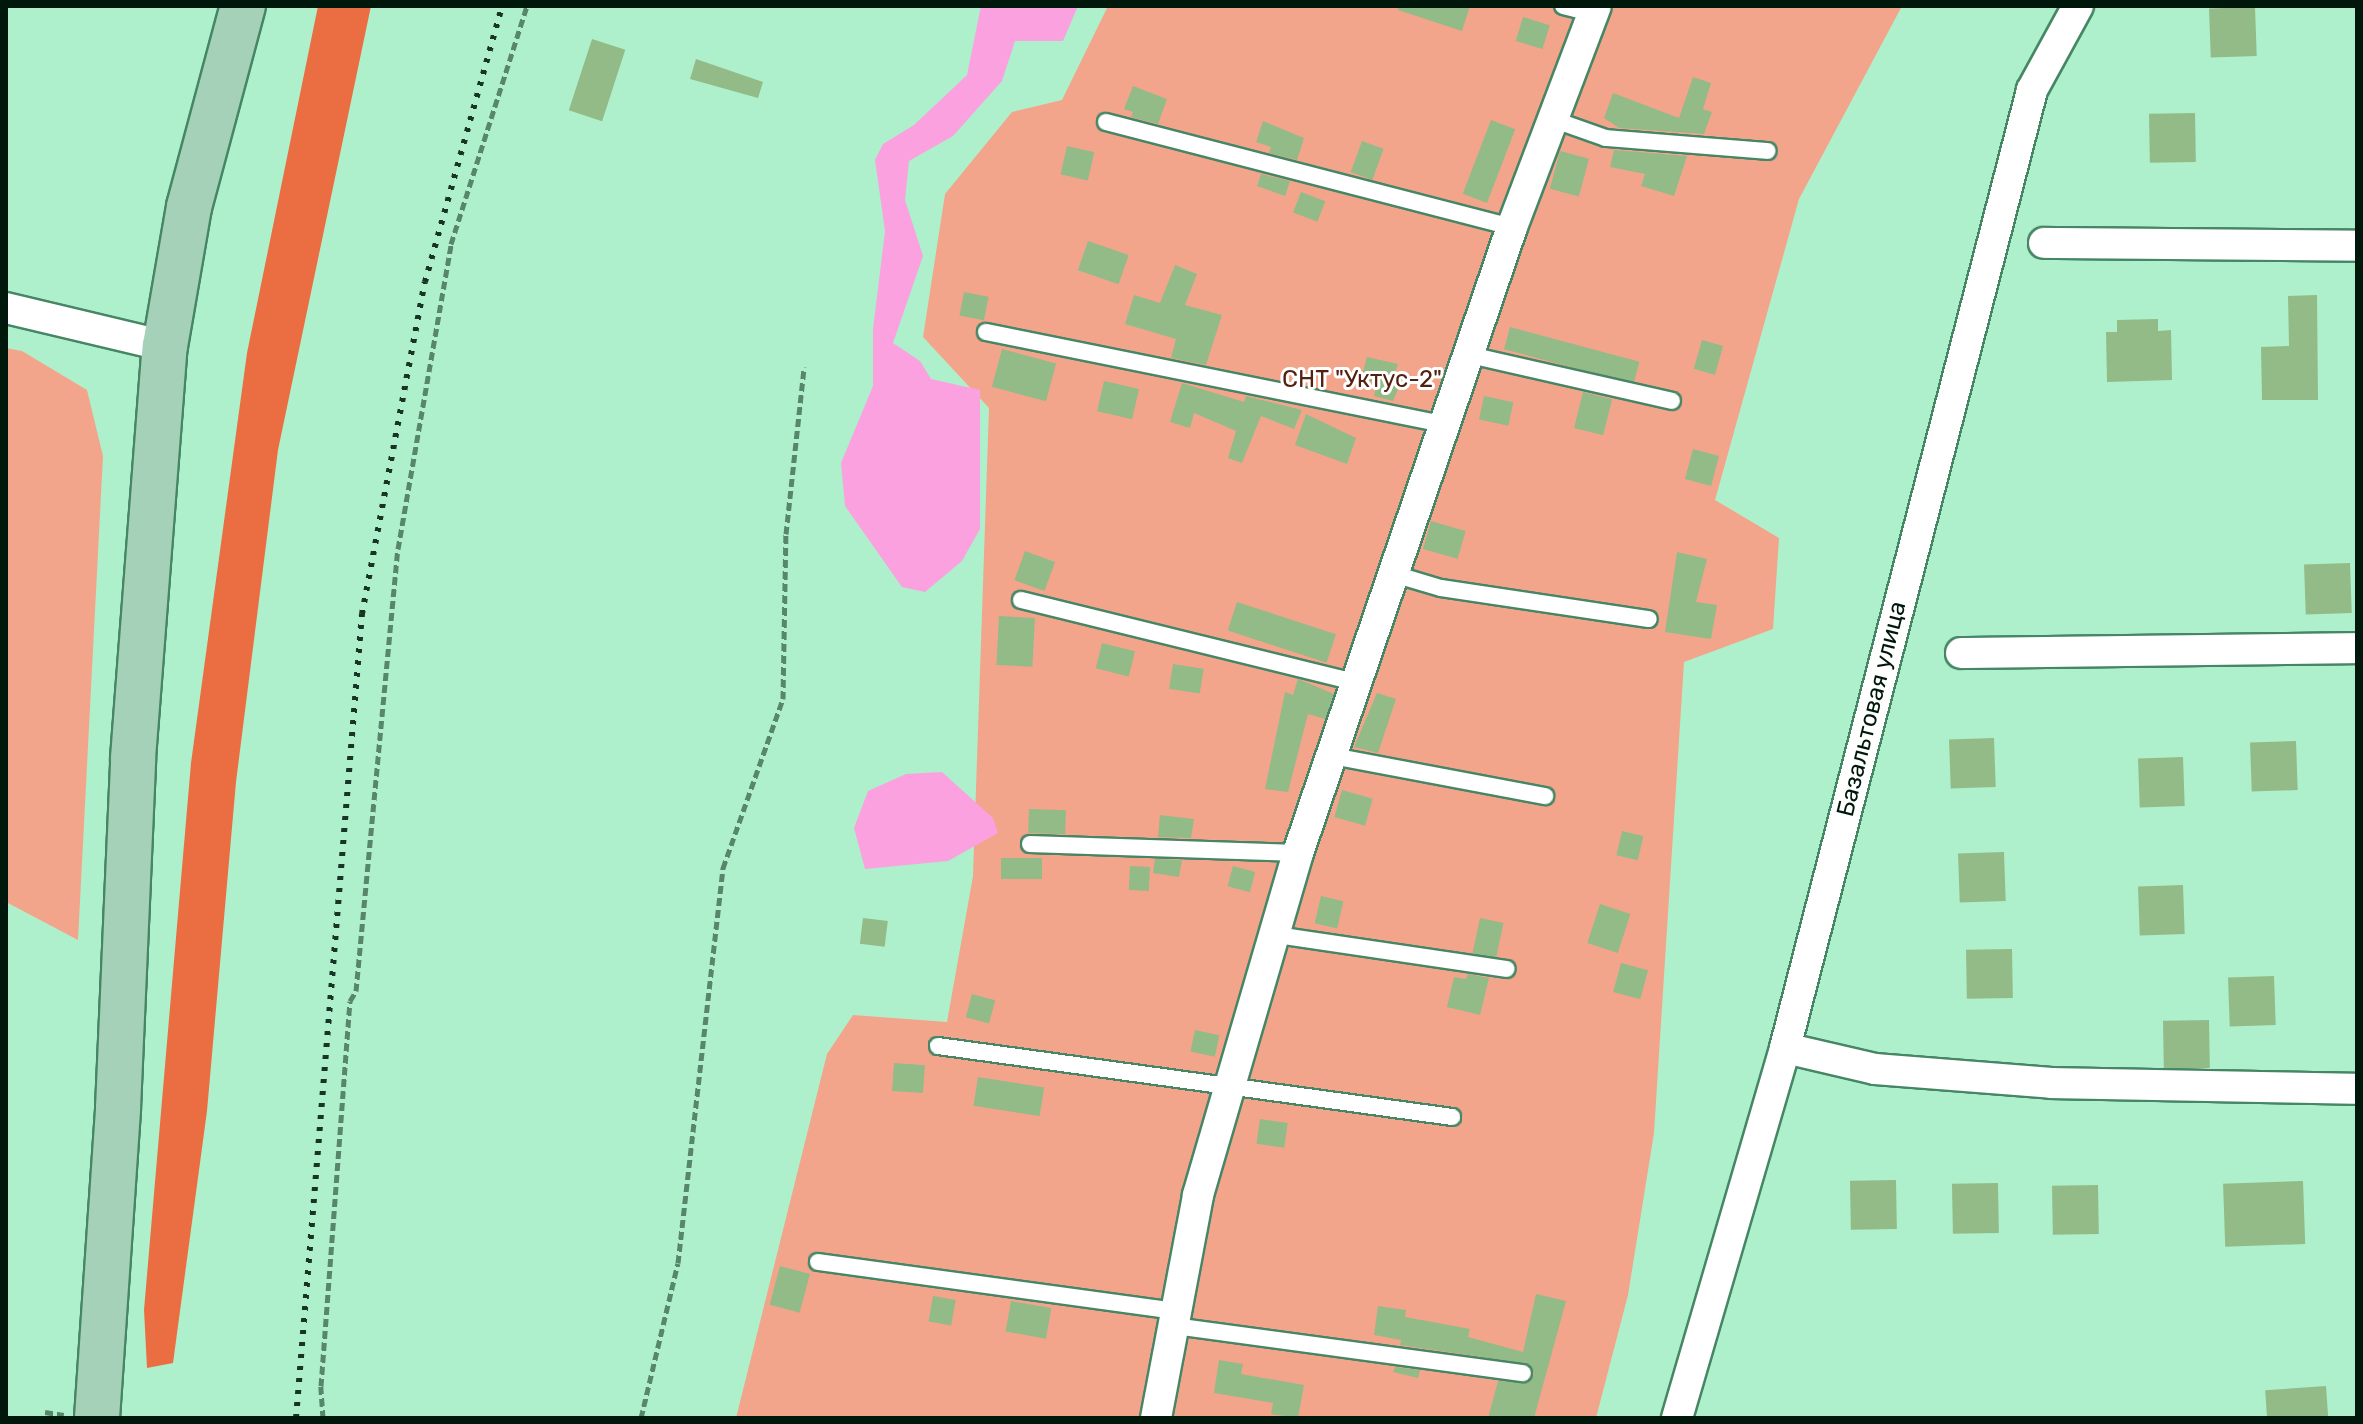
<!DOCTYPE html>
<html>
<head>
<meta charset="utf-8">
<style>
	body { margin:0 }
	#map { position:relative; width:2363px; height:1424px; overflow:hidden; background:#aef0cb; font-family:Rubik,sans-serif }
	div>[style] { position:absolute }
	.green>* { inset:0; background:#f3a58b }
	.forest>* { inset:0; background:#eb6e42 }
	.water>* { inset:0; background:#fca1df }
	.building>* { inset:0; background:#92bb87; transform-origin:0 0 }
	.path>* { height:5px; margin-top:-2.5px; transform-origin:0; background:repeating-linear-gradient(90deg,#58866c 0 8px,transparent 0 12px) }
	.roads { filter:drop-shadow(2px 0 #468665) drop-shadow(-2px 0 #468665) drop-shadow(0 2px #468665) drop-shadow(0 -2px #468665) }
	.lane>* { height:16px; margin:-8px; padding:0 8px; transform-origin:8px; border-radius:8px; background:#fff }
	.street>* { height:30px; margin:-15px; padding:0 15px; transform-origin:15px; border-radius:15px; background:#fff }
	.primary>* { height:44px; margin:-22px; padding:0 22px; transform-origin:22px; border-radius:22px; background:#a5d1b9 }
	.rail>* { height:6px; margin-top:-3px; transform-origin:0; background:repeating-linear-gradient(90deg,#173424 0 4px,transparent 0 12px) }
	span { translate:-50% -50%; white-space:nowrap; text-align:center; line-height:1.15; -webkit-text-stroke:6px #fff; paint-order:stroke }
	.park-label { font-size:24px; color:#522110 }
	.street-label { font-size:24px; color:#00180b }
	.frame { position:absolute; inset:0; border:8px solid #00180b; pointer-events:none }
</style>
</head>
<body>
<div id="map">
	<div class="green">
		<i style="clip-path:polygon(1108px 6px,1902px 6px,1799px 199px,1715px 500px,1779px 538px,1773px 629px,1684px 662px,1654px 1133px,1628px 1295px,1596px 1418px,736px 1418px,827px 1054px,853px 1015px,947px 1022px,973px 876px,989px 408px,923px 337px,945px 194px,1012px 112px,1062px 100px)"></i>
		<i style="clip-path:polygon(6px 348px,22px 351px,87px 390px,103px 456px,78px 940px,6px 902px)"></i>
	</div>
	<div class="forest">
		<i style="clip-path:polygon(318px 6px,371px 6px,278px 450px,236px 782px,207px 1111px,173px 1363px,147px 1368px,144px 1310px,191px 763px,247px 353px)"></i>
	</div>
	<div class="water">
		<i style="clip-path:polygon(981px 6px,1078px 6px,1063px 41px,1015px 41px,1002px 81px,953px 136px,909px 161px,905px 200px,923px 256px,893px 343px,920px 361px,931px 379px,980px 390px,980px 529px,962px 561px,925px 592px,902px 587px,845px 506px,841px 463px,873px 386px,873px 329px,885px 231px,875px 160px,883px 144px,914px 125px,967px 75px)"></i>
		<i style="clip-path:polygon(942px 772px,993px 818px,998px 833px,948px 861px,865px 869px,854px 828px,868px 791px,906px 774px)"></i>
	</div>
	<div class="building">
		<i style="clip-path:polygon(1399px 6px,1470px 6px,1462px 31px,1398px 10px)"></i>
		<i style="left:2255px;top:7px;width:49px;height:46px;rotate:88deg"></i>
		<i style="left:1523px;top:17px;width:28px;height:25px;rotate:17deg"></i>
		<i style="left:592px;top:39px;width:35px;height:75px;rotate:18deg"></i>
		<i style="clip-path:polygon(696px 59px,763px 82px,758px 98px,690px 79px)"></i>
		<i style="clip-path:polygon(1693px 77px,1711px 83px,1703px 109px,1712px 112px,1704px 134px,1619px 128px,1604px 118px,1613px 93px,1679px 118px)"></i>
		<i style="clip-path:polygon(1133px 86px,1167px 99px,1158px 124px,1131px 117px,1133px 112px,1124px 109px)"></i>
		<i style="left:2195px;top:113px;width:49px;height:46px;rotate:89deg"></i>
		<i style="left:1491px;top:120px;width:26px;height:79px;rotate:21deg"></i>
		<i style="clip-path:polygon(1263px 121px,1304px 138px,1297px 160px,1269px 153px,1271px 147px,1256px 142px)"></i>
		<i style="left:1362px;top:141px;width:23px;height:33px;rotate:20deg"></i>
		<i style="left:1067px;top:146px;width:28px;height:29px;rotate:13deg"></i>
		<i style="clip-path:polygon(1614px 150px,1687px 156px,1674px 196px,1641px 186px,1645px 174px,1610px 167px)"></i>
		<i style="left:1560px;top:151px;width:30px;height:39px;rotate:15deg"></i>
		<i style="clip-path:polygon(1261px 174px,1290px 181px,1285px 196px,1257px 186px)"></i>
		<i style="left:1301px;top:192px;width:26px;height:22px;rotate:21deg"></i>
		<i style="left:1088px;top:241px;width:43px;height:31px;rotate:19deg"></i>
		<i style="clip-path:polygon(1175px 265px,1197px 274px,1185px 305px,1222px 315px,1206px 365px,1171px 358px,1176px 339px,1125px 324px,1134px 295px,1160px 303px)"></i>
		<i style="left:964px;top:292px;width:25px;height:24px;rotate:11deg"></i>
		<i style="clip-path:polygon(2317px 295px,2318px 400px,2262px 400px,2261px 347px,2289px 346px,2288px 296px)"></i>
		<i style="clip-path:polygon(2158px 319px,2158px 331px,2171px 330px,2172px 380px,2107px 382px,2106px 332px,2117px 332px,2117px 320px)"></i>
		<i style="left:1510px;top:327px;width:134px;height:23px;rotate:15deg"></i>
		<i style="left:1702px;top:340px;width:22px;height:30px;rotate:16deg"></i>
		<i style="left:1002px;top:349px;width:56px;height:39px;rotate:15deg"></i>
		<i style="clip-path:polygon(1367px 357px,1398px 364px,1394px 375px,1403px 377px,1393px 401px,1374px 396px,1377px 383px,1361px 379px)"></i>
		<i style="left:1104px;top:381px;width:36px;height:31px;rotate:13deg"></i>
		<i style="clip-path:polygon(1182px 383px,1244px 402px,1246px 396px,1302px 410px,1294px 429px,1261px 416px,1242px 463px,1228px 458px,1236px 431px,1194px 413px,1190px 428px,1170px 422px)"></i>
		<i style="left:1583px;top:392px;width:30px;height:37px;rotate:14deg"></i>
		<i style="left:1484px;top:396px;width:30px;height:24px;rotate:12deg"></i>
		<i style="clip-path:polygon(1306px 414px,1356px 438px,1347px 464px,1295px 445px)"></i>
		<i style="left:1693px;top:449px;width:27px;height:31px;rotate:15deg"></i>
		<i style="left:1431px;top:521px;width:36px;height:29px;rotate:16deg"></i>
		<i style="left:1025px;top:551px;width:32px;height:31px;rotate:20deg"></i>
		<i style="clip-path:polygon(1677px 552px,1707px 559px,1696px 602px,1717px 605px,1711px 639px,1665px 632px)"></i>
		<i style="left:2350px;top:563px;width:50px;height:46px;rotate:88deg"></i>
		<i style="left:1237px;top:602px;width:104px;height:30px;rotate:18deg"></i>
		<i style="left:999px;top:616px;width:36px;height:49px;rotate:3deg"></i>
		<i style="left:1102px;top:643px;width:34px;height:26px;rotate:14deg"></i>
		<i style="left:1173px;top:664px;width:31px;height:25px;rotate:9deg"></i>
		<i style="clip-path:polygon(1298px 679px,1334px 694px,1325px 719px,1308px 714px,1288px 792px,1265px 789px,1285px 692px,1293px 695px)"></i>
		<i style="clip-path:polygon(1377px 693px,1396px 699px,1378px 753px,1354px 747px)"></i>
		<i style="left:1994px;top:738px;width:49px;height:45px;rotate:88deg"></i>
		<i style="left:2296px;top:741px;width:49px;height:46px;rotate:88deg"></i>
		<i style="left:2183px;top:757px;width:49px;height:45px;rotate:88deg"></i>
		<i style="left:1342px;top:790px;width:32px;height:28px;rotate:16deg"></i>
		<i style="left:1029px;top:809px;width:37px;height:24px;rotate:2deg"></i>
		<i style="clip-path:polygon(1160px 815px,1194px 819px,1191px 838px,1158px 837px)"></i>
		<i style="left:1622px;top:831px;width:22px;height:25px;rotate:13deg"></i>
		<i style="left:2004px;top:852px;width:49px;height:46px;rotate:88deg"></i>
		<i style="left:1001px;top:858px;width:41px;height:21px"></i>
		<i style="clip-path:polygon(1155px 859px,1182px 860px,1179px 877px,1153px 873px)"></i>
		<i style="left:1130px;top:866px;width:20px;height:24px;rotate:3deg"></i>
		<i style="left:1233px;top:866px;width:23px;height:21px;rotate:15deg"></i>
		<i style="left:2183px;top:885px;width:49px;height:45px;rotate:88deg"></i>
		<i style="left:1321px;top:896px;width:23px;height:28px;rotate:13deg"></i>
		<i style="left:1600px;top:904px;width:32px;height:41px;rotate:18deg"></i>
		<i style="left:863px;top:918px;width:25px;height:26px;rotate:7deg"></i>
		<i style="left:1480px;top:918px;width:24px;height:36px;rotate:12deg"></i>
		<i style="left:2012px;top:949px;width:49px;height:46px;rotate:89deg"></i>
		<i style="left:1621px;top:963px;width:28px;height:30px;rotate:15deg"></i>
		<i style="clip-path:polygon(1468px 974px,1489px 978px,1480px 1015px,1447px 1007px,1454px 977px,1466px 979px)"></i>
		<i style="left:2274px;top:976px;width:49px;height:46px;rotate:88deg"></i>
		<i style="left:972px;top:994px;width:24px;height:24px;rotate:15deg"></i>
		<i style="left:2209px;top:1020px;width:48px;height:46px;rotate:89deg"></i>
		<i style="left:1195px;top:1030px;width:25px;height:22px;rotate:12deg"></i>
		<i style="left:894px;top:1063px;width:31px;height:28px;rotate:4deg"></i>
		<i style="left:978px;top:1077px;width:67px;height:29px;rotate:9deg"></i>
		<i style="left:1260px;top:1119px;width:28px;height:25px;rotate:8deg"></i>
		<i style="left:1896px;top:1180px;width:49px;height:46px;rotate:89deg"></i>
		<i style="left:2303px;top:1181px;width:63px;height:80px;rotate:88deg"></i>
		<i style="left:1998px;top:1183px;width:50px;height:46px;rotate:89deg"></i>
		<i style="left:2098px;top:1185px;width:49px;height:46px;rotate:89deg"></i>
		<i style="left:780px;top:1266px;width:31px;height:40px;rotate:15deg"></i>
		<i style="clip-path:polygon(1536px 1294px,1566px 1301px,1534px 1418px,1488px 1418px,1498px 1381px,1528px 1383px,1534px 1374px,1529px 1364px,1400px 1345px,1401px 1340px,1374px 1335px,1378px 1306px,1406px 1310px,1405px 1317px,1470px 1329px,1468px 1337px,1523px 1352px)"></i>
		<i style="left:933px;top:1296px;width:23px;height:26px;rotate:10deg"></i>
		<i style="left:1011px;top:1301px;width:41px;height:31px;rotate:10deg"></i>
		<i style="clip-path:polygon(1219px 1360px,1243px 1364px,1241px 1374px,1304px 1385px,1298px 1418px,1271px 1414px,1273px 1403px,1214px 1393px)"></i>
		<i style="clip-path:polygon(1395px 1367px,1420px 1370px,1418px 1378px,1393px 1372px)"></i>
		<i style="left:2326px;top:1386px;width:32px;height:61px;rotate:86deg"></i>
	</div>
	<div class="path">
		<i style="left:45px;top:1412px;width:19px;rotate:9deg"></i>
		<i style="left:249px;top:1418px;width:47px"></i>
		<i style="left:323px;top:1418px;width:32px;rotate:-94deg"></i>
		<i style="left:321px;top:1386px;width:386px;rotate:-85.7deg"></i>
		<i style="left:350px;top:1001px;width:12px;rotate:-59deg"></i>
		<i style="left:356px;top:991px;width:444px;rotate:-84.6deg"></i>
		<i style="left:398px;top:549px;width:310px;rotate:-80.1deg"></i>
		<i style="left:451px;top:244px;width:250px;rotate:-72.3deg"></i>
		<i style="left:641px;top:1418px;width:159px;rotate:-76.6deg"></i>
		<i style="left:678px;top:1263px;width:398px;rotate:-83.5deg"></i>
		<i style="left:723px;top:868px;width:179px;rotate:-70.5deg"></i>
		<i style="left:783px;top:699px;width:165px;rotate:-89deg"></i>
		<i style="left:786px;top:534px;width:168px;rotate:-83.8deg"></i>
	</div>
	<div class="roads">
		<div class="lane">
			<i style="left:1563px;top:6px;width:30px;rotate:14deg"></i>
			<i style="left:1552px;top:119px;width:57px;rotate:19.4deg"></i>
			<i style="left:1606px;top:138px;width:162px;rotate:4.6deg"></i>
			<i style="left:1106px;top:122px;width:419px;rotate:14.5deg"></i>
			<i style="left:986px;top:332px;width:469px;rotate:11.4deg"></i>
			<i style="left:1470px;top:355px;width:207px;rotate:12.8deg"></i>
			<i style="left:1397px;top:575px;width:46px;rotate:16.5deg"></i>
			<i style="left:1441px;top:588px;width:210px;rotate:8.5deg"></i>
			<i style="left:1021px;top:600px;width:345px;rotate:13.8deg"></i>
			<i style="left:1333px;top:756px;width:216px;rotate:10.7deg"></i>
			<i style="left:1030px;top:844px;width:268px;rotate:1.9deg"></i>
			<i style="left:1277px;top:935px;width:232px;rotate:8.4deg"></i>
			<i style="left:938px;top:1046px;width:519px;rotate:7.86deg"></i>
			<i style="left:818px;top:1262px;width:362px;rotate:7.8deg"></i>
			<i style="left:1174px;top:1326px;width:352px;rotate:7.7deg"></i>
		</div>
		<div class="street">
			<i style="left:2044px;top:243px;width:313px;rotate:0.5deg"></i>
			<i style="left:6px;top:308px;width:163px;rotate:13.4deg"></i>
			<i style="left:1961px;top:653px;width:396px;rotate:-0.7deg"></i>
			<i style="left:1785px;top:1048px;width:92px;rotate:13.1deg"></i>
			<i style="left:1875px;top:1069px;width:177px;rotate:4.5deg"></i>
			<i style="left:2051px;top:1083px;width:306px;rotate:1.1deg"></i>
			<i style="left:1156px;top:1418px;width:227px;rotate:-79.3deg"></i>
			<i style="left:1198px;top:1195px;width:356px;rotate:-73.7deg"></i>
			<i style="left:1298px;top:853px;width:662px;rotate:-71.13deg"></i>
			<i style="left:1512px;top:227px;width:236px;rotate:-69.2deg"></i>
			<i style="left:1677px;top:1418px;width:385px;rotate:-73.7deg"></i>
			<i style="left:1785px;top:1048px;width:989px;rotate:-75.54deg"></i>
			<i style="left:2032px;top:90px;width:96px;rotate:-61.3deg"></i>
		</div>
		<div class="primary">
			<i style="left:97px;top:1418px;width:311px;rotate:-86.1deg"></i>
			<i style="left:118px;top:1108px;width:350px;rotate:-87.5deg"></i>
			<i style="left:133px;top:758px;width:413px;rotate:-85.6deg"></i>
			<i style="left:165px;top:346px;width:141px;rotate:-80.2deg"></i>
			<i style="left:189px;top:207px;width:208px;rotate:-75deg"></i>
		</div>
	</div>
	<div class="rail">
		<i style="left:296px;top:1418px;width:807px;rotate:-85.31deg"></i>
		<i style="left:362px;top:614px;width:338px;rotate:-79.3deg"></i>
		<i style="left:425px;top:282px;width:287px;rotate:-74.4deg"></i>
	</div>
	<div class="park-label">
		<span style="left:1362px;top:380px">СНТ "Уктус-2"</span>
	</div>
	<div class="street-label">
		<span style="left:1872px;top:709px;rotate:-76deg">Базальтовая улица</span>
	</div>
	<div class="frame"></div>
</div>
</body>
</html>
